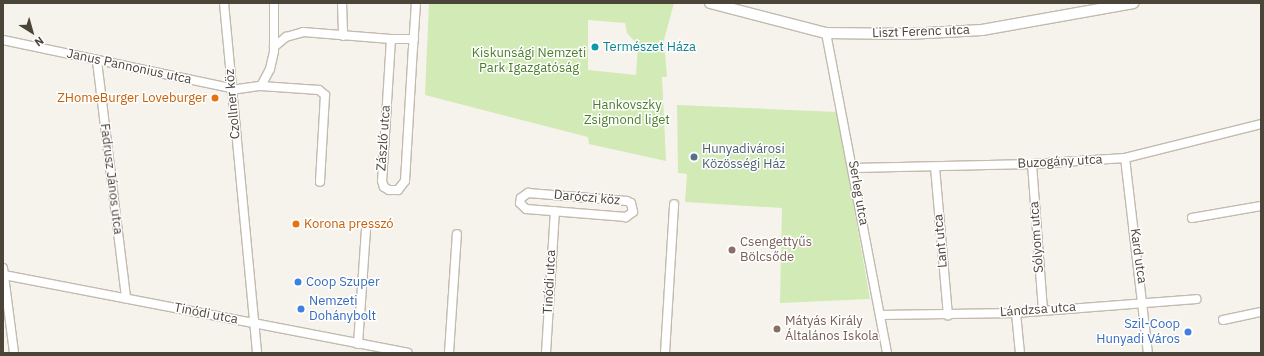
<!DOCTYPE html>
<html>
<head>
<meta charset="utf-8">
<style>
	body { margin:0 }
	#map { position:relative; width:1264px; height:356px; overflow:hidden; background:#f6f3ec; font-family:"IBM Plex Sans",sans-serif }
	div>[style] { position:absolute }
	.green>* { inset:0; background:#d2eab5 }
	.roads { filter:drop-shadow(1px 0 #c2bbae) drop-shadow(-1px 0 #c2bbae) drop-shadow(0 1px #c2bbae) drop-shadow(0 -1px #c2bbae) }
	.minor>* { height:8px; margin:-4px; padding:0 4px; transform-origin:4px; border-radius:4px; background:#fff }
	.tertiary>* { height:10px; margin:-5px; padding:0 5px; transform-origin:5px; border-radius:5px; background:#fff }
	.dots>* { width:11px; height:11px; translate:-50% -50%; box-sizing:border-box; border:2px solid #fff; border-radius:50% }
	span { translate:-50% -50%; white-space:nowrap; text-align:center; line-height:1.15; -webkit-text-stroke:3px #fff; paint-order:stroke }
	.street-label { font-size:13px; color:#4b4439 }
	.culture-label { font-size:13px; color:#0d838f }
	.left { translate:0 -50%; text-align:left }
	.park-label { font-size:13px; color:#4a7f2a }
	.food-label { font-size:13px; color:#c56008 }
	.right { translate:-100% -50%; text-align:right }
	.service-label { font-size:13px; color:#4e5e75 }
	.education-label { font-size:13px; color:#785e54 }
	.shop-label { font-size:13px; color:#366cbe }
	.frame { position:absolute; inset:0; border:4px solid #4b4439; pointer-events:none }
	.north { position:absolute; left:12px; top:12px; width:40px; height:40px; -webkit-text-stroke:3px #fff; paint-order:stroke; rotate:143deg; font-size:11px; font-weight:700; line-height:16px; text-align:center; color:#4b4439 }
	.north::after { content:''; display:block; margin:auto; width:14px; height:18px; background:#4b4439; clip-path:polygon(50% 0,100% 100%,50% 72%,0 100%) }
</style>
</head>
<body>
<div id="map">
	<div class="green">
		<i style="clip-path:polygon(evenodd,429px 3px,674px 3px,664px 40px,667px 77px,662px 77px,666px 161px,589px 144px,588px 137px,425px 95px,429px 3px,588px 20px,625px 23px,627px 33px,638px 45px,636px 75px,588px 70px,588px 20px)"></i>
		<i style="clip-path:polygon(677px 105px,837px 112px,870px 299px,780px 303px,782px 208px,685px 202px,687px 174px,678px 173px)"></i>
	</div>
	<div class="roads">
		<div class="minor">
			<i style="left:224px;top:3px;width:352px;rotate:84.6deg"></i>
			<i style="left:342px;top:3px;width:33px;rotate:88deg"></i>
			<i style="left:826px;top:33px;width:326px;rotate:79.2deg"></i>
			<i style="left:414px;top:39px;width:23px;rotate:180deg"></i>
			<i style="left:391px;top:39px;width:142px;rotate:93.6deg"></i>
			<i style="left:382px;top:181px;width:6px;rotate:72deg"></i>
			<i style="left:384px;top:187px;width:6px;rotate:31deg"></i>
			<i style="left:389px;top:190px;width:9px"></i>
			<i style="left:398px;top:190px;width:11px;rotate:-52deg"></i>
			<i style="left:405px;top:181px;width:133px;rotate:-86.6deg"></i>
			<i style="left:413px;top:48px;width:45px;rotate:-86.2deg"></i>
			<i style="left:3px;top:40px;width:233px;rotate:11.9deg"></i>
			<i style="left:274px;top:47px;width:16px;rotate:-40deg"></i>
			<i style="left:286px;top:37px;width:18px;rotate:-16deg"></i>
			<i style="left:303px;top:32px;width:88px;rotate:4.5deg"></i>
			<i style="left:97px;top:61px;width:239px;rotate:83deg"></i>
			<i style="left:261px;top:86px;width:19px;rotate:-62deg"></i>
			<i style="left:270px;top:69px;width:18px;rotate:-77deg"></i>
			<i style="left:274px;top:51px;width:48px;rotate:-90deg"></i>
			<i style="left:231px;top:90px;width:30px;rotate:-8deg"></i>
			<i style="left:261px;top:86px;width:58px;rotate:3.9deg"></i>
			<i style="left:319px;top:90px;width:8px;rotate:40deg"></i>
			<i style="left:325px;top:95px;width:87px;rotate:93.3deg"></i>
			<i style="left:1125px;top:158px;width:196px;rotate:83.3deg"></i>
			<i style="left:1032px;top:164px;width:146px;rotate:85.7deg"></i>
			<i style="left:935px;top:167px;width:149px;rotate:85deg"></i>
			<i style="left:854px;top:168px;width:178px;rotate:-1.3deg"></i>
			<i style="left:1032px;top:164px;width:93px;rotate:-3.7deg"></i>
			<i style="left:1125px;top:158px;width:140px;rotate:-14deg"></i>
			<i style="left:528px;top:193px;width:99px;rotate:4.6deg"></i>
			<i style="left:627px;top:201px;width:4px;rotate:27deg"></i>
			<i style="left:631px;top:203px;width:9px;rotate:77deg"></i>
			<i style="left:633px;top:212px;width:9px;rotate:144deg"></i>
			<i style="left:626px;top:217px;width:100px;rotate:-175.4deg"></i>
			<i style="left:526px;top:209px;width:8px;rotate:-135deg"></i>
			<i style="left:520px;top:203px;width:5px;rotate:-79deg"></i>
			<i style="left:521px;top:198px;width:9px;rotate:-36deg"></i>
			<i style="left:1192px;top:218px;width:70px;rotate:-9.9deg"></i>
			<i style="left:3px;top:268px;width:86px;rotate:82.6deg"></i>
			<i style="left:4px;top:275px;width:411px;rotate:10.9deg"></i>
			<i style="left:1016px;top:313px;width:40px;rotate:84.3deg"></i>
			<i style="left:880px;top:315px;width:136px;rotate:-0.8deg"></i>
			<i style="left:1016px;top:313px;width:181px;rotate:-4.4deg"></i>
			<i style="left:1223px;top:320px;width:39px;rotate:-12deg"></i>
			<i style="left:358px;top:344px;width:115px;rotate:-86deg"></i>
			<i style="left:449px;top:353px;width:119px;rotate:-86.2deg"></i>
			<i style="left:546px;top:353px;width:142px;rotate:-86.4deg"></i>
			<i style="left:665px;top:353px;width:149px;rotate:-86.5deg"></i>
		</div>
		<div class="tertiary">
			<i style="left:710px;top:3px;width:120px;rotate:14.5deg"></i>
			<i style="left:826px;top:33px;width:82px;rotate:0.7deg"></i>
			<i style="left:908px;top:34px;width:74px;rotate:-3.1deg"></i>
			<i style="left:982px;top:30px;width:154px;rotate:-10.1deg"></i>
		</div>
	</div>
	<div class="dots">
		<i style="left:595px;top:47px;background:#0f9aa8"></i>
		<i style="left:215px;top:98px;background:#e8710a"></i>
		<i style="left:694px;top:157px;background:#5c6f8a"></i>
		<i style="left:296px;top:224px;background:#e8710a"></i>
		<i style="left:732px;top:250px;background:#8d6e63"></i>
		<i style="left:298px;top:282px;background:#3f7fe0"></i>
		<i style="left:301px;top:309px;background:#3f7fe0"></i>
		<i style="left:777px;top:329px;background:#8d6e63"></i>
		<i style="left:1188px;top:332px;background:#3f7fe0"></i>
	</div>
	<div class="street-label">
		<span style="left:921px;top:32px;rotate:-2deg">Liszt Ferenc utca</span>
		<span style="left:129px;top:67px;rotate:12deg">Janus Pannonius utca</span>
		<span style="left:233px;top:104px;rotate:-95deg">Czollner köz</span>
		<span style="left:384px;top:138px;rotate:-86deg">Zászló utca</span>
		<span style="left:1060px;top:162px;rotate:-3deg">Buzogány utca</span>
		<span style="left:111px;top:179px;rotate:83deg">Fadrusz János utca</span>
		<span style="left:858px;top:193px;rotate:80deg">Serleg utca</span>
		<span style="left:587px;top:198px;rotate:5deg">Daróczi köz</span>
		<span style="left:1037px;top:237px;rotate:-94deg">Sólyom utca</span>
		<span style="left:941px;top:241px;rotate:-95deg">Lant utca</span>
		<span style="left:1138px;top:256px;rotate:82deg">Kard utca</span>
		<span style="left:550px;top:282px;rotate:-87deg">Tinódi utca</span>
		<span style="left:1038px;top:310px;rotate:-4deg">Lándzsa utca</span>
		<span style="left:206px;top:314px;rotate:11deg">Tinódi utca</span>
	</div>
	<div class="culture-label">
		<span class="left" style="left:603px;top:47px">Természet Háza</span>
	</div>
	<div class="park-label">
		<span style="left:529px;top:61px">Kiskunsági Nemzeti<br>Park Igazgatóság</span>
		<span style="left:627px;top:113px">Hankovszky<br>Zsigmond liget</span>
	</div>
	<div class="food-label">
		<span class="right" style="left:207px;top:98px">ZHomeBurger Loveburger</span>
		<span class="left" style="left:304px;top:224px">Korona presszó</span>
	</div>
	<div class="service-label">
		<span class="left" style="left:702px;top:157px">Hunyadivárosi<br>Közösségi Ház</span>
	</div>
	<div class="education-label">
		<span class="left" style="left:740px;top:250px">Csengettyűs<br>Bölcsőde</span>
		<span class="left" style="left:785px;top:329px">Mátyás Király<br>Általános Iskola</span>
	</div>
	<div class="shop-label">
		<span class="left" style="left:306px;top:282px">Coop Szuper</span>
		<span class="left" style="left:309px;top:309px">Nemzeti<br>Dohánybolt</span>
		<span class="right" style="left:1180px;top:332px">Szil-Coop<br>Hunyadi Város</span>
	</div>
	<div class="frame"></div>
	<div class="north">N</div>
</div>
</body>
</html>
